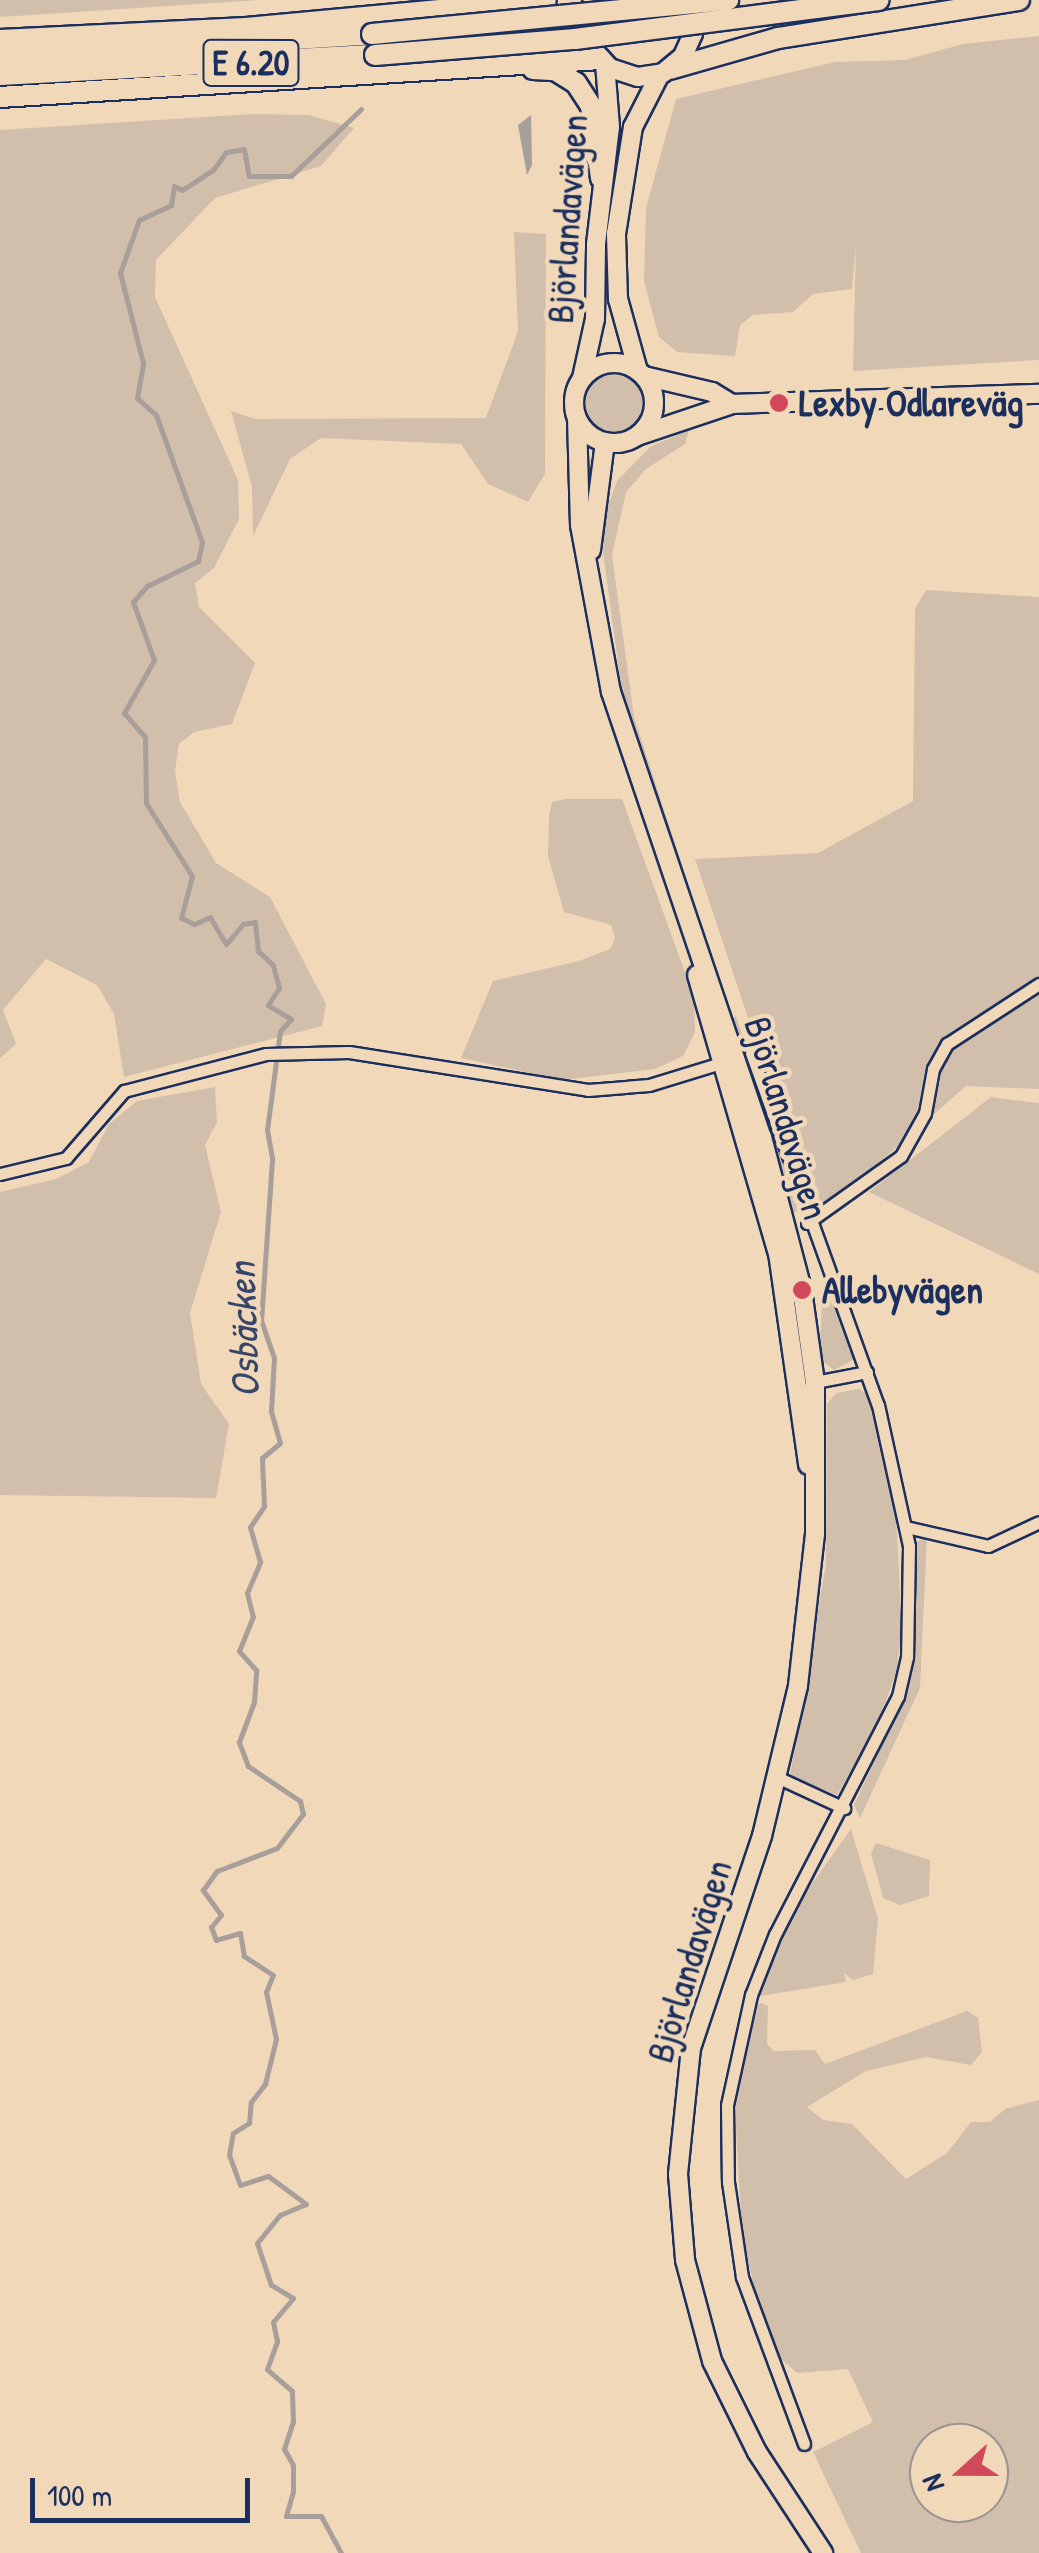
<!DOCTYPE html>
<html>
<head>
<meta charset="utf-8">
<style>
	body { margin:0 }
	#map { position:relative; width:1039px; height:2553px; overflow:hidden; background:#f1d8b9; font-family:"Patrick Hand",sans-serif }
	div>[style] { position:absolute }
	.green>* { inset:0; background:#d1bfac }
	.round { border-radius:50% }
	.water>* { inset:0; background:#a89e9a }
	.stream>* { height:5px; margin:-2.5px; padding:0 2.5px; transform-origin:2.5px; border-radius:2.5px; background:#a89e9a }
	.roads { filter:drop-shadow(2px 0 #1b2f5e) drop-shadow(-2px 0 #1b2f5e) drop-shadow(0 2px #1b2f5e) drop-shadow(0 -2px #1b2f5e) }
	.street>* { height:11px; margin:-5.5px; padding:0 5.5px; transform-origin:5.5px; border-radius:5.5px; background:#f1d8b9 }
	.secondary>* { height:18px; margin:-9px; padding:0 9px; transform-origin:9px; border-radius:9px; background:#f1d8b9 }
	.secondary>.ring { margin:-9px; padding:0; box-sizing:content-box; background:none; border:18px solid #f1d8b9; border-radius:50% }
	.highway>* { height:20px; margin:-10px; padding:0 10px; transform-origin:10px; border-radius:10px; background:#f1d8b9 }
	.bridges { filter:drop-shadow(2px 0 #1b2f5e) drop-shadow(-2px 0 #1b2f5e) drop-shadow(0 2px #1b2f5e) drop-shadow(0 -2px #1b2f5e) }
	.highway-bridge>* { height:20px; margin:-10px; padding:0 10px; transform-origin:10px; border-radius:10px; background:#f1d8b9 }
	.dots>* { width:28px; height:28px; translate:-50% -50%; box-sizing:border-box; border:5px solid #f1d8b9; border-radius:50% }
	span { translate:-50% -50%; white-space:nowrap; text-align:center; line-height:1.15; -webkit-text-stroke:9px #f1d8b9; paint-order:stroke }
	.shield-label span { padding:2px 8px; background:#f1d8b9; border:2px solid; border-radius:8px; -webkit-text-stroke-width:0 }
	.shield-label { font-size:35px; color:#1b2f5e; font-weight:700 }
	.street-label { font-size:38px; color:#1b2f5e }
	.poi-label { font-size:38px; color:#1b2f5e; font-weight:700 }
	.left { translate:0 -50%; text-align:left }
	.water-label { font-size:40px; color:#37456a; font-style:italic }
	.north { position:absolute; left:909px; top:2423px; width:100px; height:100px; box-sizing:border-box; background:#f1d8b9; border:2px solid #9b9495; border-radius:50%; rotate:249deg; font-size:28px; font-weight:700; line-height:40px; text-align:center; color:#1b2f5e }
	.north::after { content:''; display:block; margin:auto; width:35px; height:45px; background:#d1495b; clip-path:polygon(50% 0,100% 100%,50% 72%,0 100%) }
	.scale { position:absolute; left:30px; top:2478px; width:220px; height:45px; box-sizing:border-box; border:5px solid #1b2f5e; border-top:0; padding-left:12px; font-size:30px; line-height:35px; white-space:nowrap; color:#1b2f5e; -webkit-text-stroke:8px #f1d8b9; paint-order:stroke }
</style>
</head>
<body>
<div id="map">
	<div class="green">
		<i style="clip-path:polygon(0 0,258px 0,0 17px)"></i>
		<i style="clip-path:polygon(1039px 36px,1039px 360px,853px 371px,856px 245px,852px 289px,813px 294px,793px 312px,753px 315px,740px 325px,735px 356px,677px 352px,659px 337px,644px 281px,646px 208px,676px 99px,835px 62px,905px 60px,963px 44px)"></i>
		<i style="clip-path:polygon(252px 114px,309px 115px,354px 128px,321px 166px,215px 198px,156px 260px,155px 297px,238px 480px,239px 519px,214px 568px,195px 583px,199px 607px,255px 663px,232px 724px,194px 732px,179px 744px,175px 771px,180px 802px,216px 863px,270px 897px,326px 1004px,322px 1026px,124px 1077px,114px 1014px,97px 985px,46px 959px,3px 1010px,16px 1044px,0 1058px,0 130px)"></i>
		<i style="clip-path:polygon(514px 232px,546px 234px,545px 474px,528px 502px,488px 484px,461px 444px,321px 438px,290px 459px,253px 536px,252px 487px,231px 411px,256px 419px,486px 418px,518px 331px)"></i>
		<i class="round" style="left:581px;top:371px;width:66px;height:66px"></i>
		<i style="clip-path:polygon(689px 430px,685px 444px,646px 469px,626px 492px,612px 555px,634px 717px,730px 1014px,623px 699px,603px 552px,605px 514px,617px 481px,650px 447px)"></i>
		<i style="clip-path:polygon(926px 590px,1039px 597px,1039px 1089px,966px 1086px,824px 1211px,812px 1210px,695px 859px,818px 853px,913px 801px,915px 609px)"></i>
		<i style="clip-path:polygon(565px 799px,622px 799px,694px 997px,695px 1032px,683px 1056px,655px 1069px,563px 1080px,461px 1058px,493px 981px,579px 961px,610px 949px,615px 938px,611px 925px,564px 912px,548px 856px,549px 815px,552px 802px)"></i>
		<i style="clip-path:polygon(736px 1016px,798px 1211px,790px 1214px,731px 1020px)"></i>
		<i style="clip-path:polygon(215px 1087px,217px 1122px,205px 1145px,221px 1212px,190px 1313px,201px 1384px,229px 1424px,216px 1498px,0 1495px,0 1192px,56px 1179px,89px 1162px,109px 1124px,137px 1101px)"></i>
		<i style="clip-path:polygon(991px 1097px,1039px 1103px,1039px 1274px,869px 1192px)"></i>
		<i style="clip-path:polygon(832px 1291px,855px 1359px,834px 1370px,822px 1360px,820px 1340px,823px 1292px)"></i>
		<i style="clip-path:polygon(859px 1389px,867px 1394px,883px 1442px,895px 1497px,902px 1628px,896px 1673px,877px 1726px,837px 1795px,790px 1776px,826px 1564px,827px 1404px,836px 1393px)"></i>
		<i style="clip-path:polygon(927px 1536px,920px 1688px,860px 1818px,854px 1805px,909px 1689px,917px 1542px)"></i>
		<i style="clip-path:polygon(851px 1829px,878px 1919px,873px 1974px,853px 1980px,844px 1973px,846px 1982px,754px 1997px,789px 1916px)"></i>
		<i style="clip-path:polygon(876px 1843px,930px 1860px,929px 1896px,900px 1905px,883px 1898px,871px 1853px)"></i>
		<i style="clip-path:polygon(evenodd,761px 2003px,768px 2006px,767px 2044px,774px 2051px,815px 2050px,825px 2064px,967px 2011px,978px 2018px,982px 2052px,971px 2065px,926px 2057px,866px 2071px,807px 2107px,823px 2120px,852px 2124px,906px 2179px,947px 2153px,971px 2122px,990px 2122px,1005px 2109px,1039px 2100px,1039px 2553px,861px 2553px,813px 2452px,873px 2422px,848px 2369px,797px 2373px,780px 2358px,763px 2327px,742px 2233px,735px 2111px,754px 2007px,761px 2003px,929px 2443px,989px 2443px,989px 2503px,929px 2503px,929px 2443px)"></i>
	</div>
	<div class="water">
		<i style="clip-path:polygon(531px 115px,532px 165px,527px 175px,518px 125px)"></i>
	</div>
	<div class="stream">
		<i style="left:341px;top:2553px;width:42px;rotate:-118.4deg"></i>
		<i style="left:321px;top:2516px;width:35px;rotate:180deg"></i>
		<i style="left:286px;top:2516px;width:26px;rotate:-74deg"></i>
		<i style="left:293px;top:2491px;width:26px;rotate:-90deg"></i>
		<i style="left:293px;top:2465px;width:18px;rotate:-119deg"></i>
		<i style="left:284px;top:2449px;width:28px;rotate:-72deg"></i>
		<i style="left:293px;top:2422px;width:31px;rotate:-92deg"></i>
		<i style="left:292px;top:2391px;width:33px;rotate:-139deg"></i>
		<i style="left:267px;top:2369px;width:30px;rotate:-70deg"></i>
		<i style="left:277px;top:2341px;width:19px;rotate:-102deg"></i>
		<i style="left:273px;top:2322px;width:31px;rotate:-50deg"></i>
		<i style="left:293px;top:2298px;width:26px;rotate:-149deg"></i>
		<i style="left:271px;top:2285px;width:44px;rotate:-108.4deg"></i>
		<i style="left:257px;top:2243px;width:36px;rotate:-51deg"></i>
		<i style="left:280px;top:2215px;width:28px;rotate:-23deg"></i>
		<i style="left:306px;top:2204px;width:47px;rotate:-143.6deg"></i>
		<i style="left:268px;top:2176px;width:29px;rotate:162deg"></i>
		<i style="left:240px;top:2185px;width:32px;rotate:-110deg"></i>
		<i style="left:229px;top:2155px;width:22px;rotate:-80deg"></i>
		<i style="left:233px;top:2133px;width:19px;rotate:-32deg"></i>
		<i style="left:249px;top:2123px;width:21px;rotate:-85deg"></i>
		<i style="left:251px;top:2102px;width:23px;rotate:-52deg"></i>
		<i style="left:265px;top:2084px;width:46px;rotate:-76.3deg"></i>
		<i style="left:276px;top:2039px;width:48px;rotate:-102deg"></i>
		<i style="left:266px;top:1992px;width:18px;rotate:-68deg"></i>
		<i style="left:273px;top:1975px;width:35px;rotate:-147deg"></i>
		<i style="left:244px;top:1956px;width:23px;rotate:-100deg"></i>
		<i style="left:240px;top:1933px;width:25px;rotate:164deg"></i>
		<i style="left:216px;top:1940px;width:14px;rotate:-111deg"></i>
		<i style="left:211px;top:1927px;width:16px;rotate:-50deg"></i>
		<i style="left:221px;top:1915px;width:31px;rotate:-126deg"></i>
		<i style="left:203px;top:1890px;width:24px;rotate:-54deg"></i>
		<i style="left:217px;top:1871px;width:64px;rotate:-21deg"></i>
		<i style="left:277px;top:1848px;width:43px;rotate:-52.6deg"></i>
		<i style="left:303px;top:1814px;width:13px;rotate:-103deg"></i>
		<i style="left:300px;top:1801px;width:63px;rotate:-146.1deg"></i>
		<i style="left:248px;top:1766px;width:26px;rotate:-111deg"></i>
		<i style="left:239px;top:1742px;width:43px;rotate:-69.4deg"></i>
		<i style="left:254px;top:1702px;width:32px;rotate:-86deg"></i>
		<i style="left:256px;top:1670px;width:25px;rotate:-132deg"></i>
		<i style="left:239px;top:1651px;width:37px;rotate:-68deg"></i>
		<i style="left:253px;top:1617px;width:25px;rotate:-104deg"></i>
		<i style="left:247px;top:1593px;width:34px;rotate:-67deg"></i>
		<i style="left:260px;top:1562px;width:36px;rotate:-106deg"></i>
		<i style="left:250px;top:1527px;width:25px;rotate:-56deg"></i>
		<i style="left:264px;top:1506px;width:48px;rotate:-92.4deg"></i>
		<i style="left:262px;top:1458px;width:23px;rotate:-40deg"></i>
		<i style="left:280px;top:1443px;width:33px;rotate:-106deg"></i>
		<i style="left:271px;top:1411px;width:53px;rotate:-86.8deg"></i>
		<i style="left:274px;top:1358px;width:39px;rotate:-109deg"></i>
		<i style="left:261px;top:1321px;width:163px;rotate:-86.1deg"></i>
		<i style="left:272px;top:1158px;width:28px;rotate:-100deg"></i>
		<i style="left:267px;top:1130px;width:100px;rotate:-82.5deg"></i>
		<i style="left:280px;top:1031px;width:16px;rotate:-47deg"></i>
		<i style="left:291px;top:1019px;width:27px;rotate:-149deg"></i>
		<i style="left:268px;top:1005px;width:20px;rotate:-57deg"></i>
		<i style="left:279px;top:988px;width:24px;rotate:-105deg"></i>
		<i style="left:273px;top:965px;width:21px;rotate:-137deg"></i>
		<i style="left:258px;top:951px;width:29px;rotate:-96deg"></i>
		<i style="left:255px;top:922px;width:12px;rotate:171deg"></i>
		<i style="left:243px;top:924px;width:26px;rotate:130deg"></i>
		<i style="left:226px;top:944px;width:31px;rotate:-121deg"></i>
		<i style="left:210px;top:917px;width:17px;rotate:156deg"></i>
		<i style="left:194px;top:924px;width:14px;rotate:-155deg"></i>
		<i style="left:181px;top:918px;width:43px;rotate:-75.3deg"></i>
		<i style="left:192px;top:876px;width:86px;rotate:-122.2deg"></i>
		<i style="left:146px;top:803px;width:66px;rotate:-90.9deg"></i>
		<i style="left:145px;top:737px;width:32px;rotate:-131deg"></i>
		<i style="left:124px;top:713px;width:61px;rotate:-60.5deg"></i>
		<i style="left:154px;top:660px;width:62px;rotate:-109.9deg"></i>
		<i style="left:133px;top:602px;width:21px;rotate:-49deg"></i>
		<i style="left:147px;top:586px;width:57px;rotate:-26.1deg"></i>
		<i style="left:198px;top:561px;width:19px;rotate:-78deg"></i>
		<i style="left:202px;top:542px;width:135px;rotate:-109.9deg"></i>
		<i style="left:156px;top:415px;width:25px;rotate:-138deg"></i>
		<i style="left:137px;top:398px;width:36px;rotate:-80deg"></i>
		<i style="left:143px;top:363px;width:93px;rotate:-104.3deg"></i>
		<i style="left:120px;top:273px;width:56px;rotate:-70.3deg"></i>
		<i style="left:139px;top:220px;width:35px;rotate:-25deg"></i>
		<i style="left:171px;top:205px;width:19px;rotate:-81deg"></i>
		<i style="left:174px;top:186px;width:9px;rotate:27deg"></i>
		<i style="left:182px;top:190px;width:37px;rotate:-33deg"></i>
		<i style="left:213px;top:170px;width:22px;rotate:-54deg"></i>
		<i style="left:226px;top:152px;width:18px;rotate:-9deg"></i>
		<i style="left:244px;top:149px;width:27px;rotate:80deg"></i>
		<i style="left:249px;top:176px;width:42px"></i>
		<i style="left:291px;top:176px;width:97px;rotate:-43.7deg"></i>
	</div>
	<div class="roads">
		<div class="street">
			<i style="left:751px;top:1053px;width:374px;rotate:70.2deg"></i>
			<i style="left:878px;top:1405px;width:144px;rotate:77.6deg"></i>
			<i style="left:909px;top:1546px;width:111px;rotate:91deg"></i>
			<i style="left:907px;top:1657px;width:40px;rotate:103deg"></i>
			<i style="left:898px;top:1696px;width:268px;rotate:117.3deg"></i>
			<i style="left:775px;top:1934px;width:66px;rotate:111.5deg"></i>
			<i style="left:751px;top:1995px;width:113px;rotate:102.3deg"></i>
			<i style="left:727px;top:2105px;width:77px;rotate:89.3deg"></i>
			<i style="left:728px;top:2182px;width:96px;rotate:81.6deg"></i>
			<i style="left:742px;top:2277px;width:178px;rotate:69.6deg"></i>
			<i style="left:0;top:1174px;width:68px;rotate:-13.6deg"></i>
			<i style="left:66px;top:1158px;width:89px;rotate:-49.1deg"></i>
			<i style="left:124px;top:1091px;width:147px;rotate:-14.6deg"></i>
			<i style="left:266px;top:1054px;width:83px;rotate:-1.4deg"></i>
			<i style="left:349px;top:1052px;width:242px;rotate:9deg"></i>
			<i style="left:588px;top:1090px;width:61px;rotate:-4.7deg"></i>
			<i style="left:649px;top:1085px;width:75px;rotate:-17deg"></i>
			<i style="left:807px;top:1223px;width:115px;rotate:-35.5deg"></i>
			<i style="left:901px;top:1156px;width:49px;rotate:-60.8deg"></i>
			<i style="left:925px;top:1113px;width:45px;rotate:-79.7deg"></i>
			<i style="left:933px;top:1069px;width:29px;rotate:-61deg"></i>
			<i style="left:947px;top:1044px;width:110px;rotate:-33.1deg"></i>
			<i style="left:815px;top:1382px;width:53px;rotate:-10.9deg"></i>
			<i style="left:906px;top:1527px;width:84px;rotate:13deg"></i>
			<i style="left:988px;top:1546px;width:56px;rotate:-25.2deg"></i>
			<i style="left:779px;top:1778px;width:72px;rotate:24.8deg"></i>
		</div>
		<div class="secondary">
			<i style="left:593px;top:0;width:28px;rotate:103deg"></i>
			<i style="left:587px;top:27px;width:26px;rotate:72deg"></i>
			<i style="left:595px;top:52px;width:22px;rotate:47deg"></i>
			<i style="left:610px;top:68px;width:29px;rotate:18deg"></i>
			<i style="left:638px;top:77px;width:25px;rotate:-9deg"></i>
			<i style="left:663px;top:73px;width:26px;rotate:-40deg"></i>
			<i style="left:683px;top:56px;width:24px;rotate:-66deg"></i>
			<i style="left:693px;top:34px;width:24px;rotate:-90deg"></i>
			<i class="ring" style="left:574px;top:363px;width:62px;height:62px"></i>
			<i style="left:638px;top:371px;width:75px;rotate:-105.5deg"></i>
			<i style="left:618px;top:299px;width:65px;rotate:-91.8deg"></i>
			<i style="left:616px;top:234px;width:108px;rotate:-81deg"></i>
			<i style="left:633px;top:127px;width:59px;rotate:-63deg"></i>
			<i style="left:644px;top:376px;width:70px;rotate:13.2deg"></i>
			<i style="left:712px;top:392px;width:23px;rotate:31deg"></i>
			<i style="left:582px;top:378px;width:60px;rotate:-77.6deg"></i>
			<i style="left:595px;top:319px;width:75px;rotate:-89.2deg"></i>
			<i style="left:596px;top:244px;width:118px;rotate:-83.2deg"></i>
			<i style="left:610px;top:127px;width:64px;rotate:-94.5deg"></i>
			<i style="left:577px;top:418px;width:107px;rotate:88.4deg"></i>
			<i style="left:580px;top:525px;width:170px;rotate:79.5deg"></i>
			<i style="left:611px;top:692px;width:470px;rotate:71.3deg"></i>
			<i style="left:762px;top:1137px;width:158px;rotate:75.3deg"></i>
			<i style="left:802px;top:1290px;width:93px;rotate:82deg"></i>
			<i style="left:815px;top:1382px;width:152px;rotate:90deg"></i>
			<i style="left:815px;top:1534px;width:153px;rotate:96.4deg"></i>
			<i style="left:798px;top:1686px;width:154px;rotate:103.5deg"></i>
			<i style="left:762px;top:1836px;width:224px;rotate:108.5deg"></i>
			<i style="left:691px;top:2048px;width:127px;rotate:95.9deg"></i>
			<i style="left:678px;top:2174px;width:86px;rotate:85.3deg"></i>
			<i style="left:685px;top:2260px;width:105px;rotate:75deg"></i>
			<i style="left:712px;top:2361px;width:102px;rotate:63.7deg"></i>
			<i style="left:757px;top:2452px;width:121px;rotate:56.8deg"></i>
			<i style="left:637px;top:436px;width:100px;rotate:-18.6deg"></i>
			<i style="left:732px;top:404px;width:307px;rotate:-1.9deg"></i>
			<i style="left:591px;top:550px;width:109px;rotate:-82.6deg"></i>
			<i style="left:697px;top:975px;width:290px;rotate:73.8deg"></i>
			<i style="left:778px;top:1253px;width:214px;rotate:81.9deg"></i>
		</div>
		<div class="highway">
			<i style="left:0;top:40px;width:246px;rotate:-2.8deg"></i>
			<i style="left:246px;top:28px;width:301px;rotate:-5.3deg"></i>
			<i style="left:0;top:57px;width:373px;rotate:-3.5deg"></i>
			<i style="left:533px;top:69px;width:22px;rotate:3deg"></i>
			<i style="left:555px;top:70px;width:25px;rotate:32deg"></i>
			<i style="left:576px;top:83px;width:27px;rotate:57deg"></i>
			<i style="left:591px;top:106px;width:73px;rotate:82.1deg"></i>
			<i style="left:670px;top:69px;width:112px;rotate:-16deg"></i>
			<i style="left:778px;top:38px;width:244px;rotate:-9deg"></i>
			<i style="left:0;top:75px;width:376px;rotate:-3.1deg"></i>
			<i style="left:0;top:97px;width:601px;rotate:-3.62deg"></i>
		</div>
	</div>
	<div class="bridges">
		<div class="highway-bridge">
			<i style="left:372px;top:34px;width:358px;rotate:-5.5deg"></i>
			<i style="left:375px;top:55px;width:201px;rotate:-4.6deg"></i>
			<i style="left:575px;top:39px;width:306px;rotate:-7.3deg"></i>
		</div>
	</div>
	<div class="dots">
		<i style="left:779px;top:403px;background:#d1495b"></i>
		<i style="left:802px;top:1290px;background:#d1495b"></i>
	</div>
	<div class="shield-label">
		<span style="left:251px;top:63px">E 6.20</span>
	</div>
	<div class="street-label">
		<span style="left:567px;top:219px;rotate:-86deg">Björlandavägen</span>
		<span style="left:787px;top:1118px;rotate:73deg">Björlandavägen</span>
		<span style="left:689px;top:1961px;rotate:-73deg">Björlandavägen</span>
	</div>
	<div class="poi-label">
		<span class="left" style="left:799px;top:403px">Lexby Odlareväg</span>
		<span class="left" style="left:822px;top:1290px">Allebyvägen</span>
	</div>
	<div class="water-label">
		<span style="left:242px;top:1330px;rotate:-92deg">Osbäcken</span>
	</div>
	<div class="north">N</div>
	<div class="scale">100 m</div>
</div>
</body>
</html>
